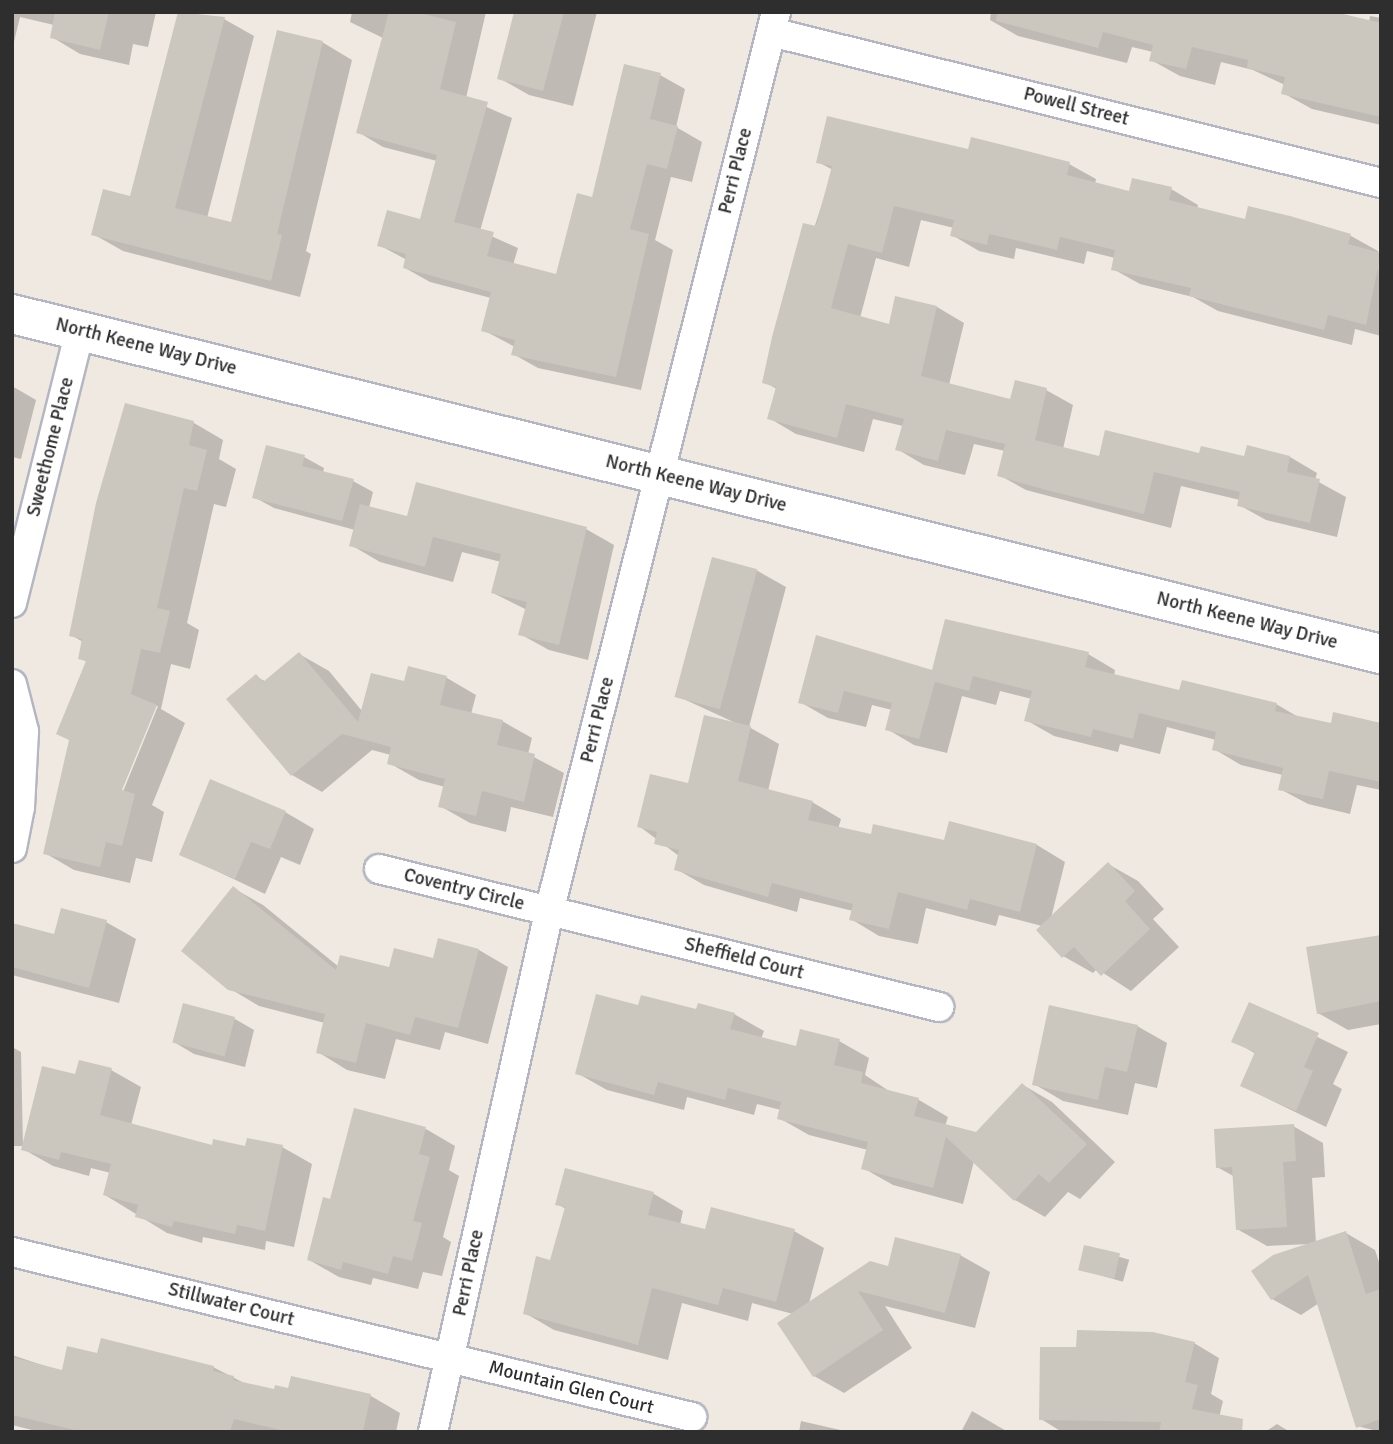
<!DOCTYPE html>
<html>
<head>
<meta charset="utf-8">
<style>
	body { margin:0 }
	#map { position:relative; width:1393px; height:1444px; overflow:hidden; background:#efe9e1; font-family:Signika,sans-serif }
	div>[style] { position:absolute }
	.shadow>* { inset:0; background:#0003; transform-origin:0 0 }
	.building>* { inset:0; background:#cbc7bf; transform-origin:0 0 }
	.roads { filter:drop-shadow(2px 0 #b4b7c1) drop-shadow(-2px 0 #b4b7c1) drop-shadow(0 2px #b4b7c1) drop-shadow(0 -2px #b4b7c1) }
	.street>* { height:28px; margin:-14px; padding:0 14px; transform-origin:14px; border-radius:14px; background:#fff }
	.secondary>* { height:38px; margin:-19px; padding:0 19px; transform-origin:19px; border-radius:19px; background:#fff }
	span { translate:-50% -50%; white-space:nowrap; text-align:center; line-height:1.15; -webkit-text-stroke:7px #fff; paint-order:stroke }
	.street-label { font-size:19px; color:#2e2e2e }
	.frame { position:absolute; inset:0; border:14px solid #2e2e2e; pointer-events:none }
</style>
</head>
<body>
<div id="map">
	<div class="shadow">
		<i style="clip-path:polygon(12px 12px,156px 12px,148px 47px,133px 44px,129px 65px,80px 54px,52px 37px,54px 25px,20px 17px,12px 50px)"></i>
		<i style="clip-path:polygon(180px 12px,224px 19px,254px 36px,207px 218px,233px 225px,322px 42px,352px 60px,306px 251px,311px 254px,300px 297px,123px 251px,93px 234px,131px 199px)"></i>
		<i style="clip-path:polygon(352px 12px,486px 12px,466px 98px,512px 118px,480px 231px,518px 248px,513px 265px,557px 276px,660px 75px,685px 89px,676px 127px,702px 142px,692px 182px,671px 177px,655px 240px,673px 250px,641px 390px,538px 368px,513px 354px,515px 347px,483px 330px,491px 298px,430px 282px,405px 268px,407px 260px,379px 245px,421px 221px,437px 161px,383px 147px,358px 132px,383px 38px,350px 22px)"></i>
		<i style="clip-path:polygon(516px 12px,597px 12px,573px 106px,529px 95px,499px 78px)"></i>
		<i style="clip-path:polygon(991px 12px,1327px 12px,1369px 22px,1370px 16px,1381px 18px,1381px 125px,1312px 109px,1283px 93px,1285px 85px,1253px 70px,1221px 62px,1215px 85px,1180px 76px,1151px 60px,1153px 52px,1132px 47px,1127px 63px,1018px 36px,990px 20px)"></i>
		<i style="clip-path:polygon(969px 151px,1069px 164px,1096px 179px,1095px 184px,1131px 193px,1171px 189px,1198px 205px,1197px 209px,1246px 222px,1351px 236px,1378px 251px,1381px 336px,1355px 329px,1352px 345px,1218px 311px,1193px 297px,1140px 284px,1113px 269px,1115px 258px,1087px 251px,1084px 264px,1016px 248px,1014px 259px,979px 251px,952px 235px,954px 228px,921px 220px,909px 267px,876px 258px,860px 318px,890px 326px,897px 298px,937px 307px,964px 323px,949px 385px,1012px 401px,1046px 390px,1073px 405px,1063px 449px,1100px 458px,1290px 457px,1317px 473px,1315px 480px,1346px 497px,1337px 537px,1266px 520px,1239px 505px,1240px 500px,1181px 486px,1171px 528px,1026px 490px,999px 475px,1005px 451px,974px 444px,965px 475px,924px 465px,897px 449px,903px 426px,873px 419px,864px 452px,796px 434px,769px 418px,777px 389px,764px 382px,833px 170px,818px 162px)"></i>
		<i style="clip-path:polygon(12px 386px,36px 400px,21px 459px,12px 457px)"></i>
		<i style="clip-path:polygon(evenodd,126px 406px,194px 423px,223px 440px,219px 459px,236px 469px,226px 507px,214px 504px,187px 623px,199px 630px,190px 669px,171px 664px,161px 709px,185px 723px,152px 805px,164px 812px,152px 862px,136px 858px,130px 883px,74px 870px,45px 853px,87px 662px,80px 658px,83px 642px,71px 635px,126px 406px,154px 706px,158px 706px,120px 799px,117px 798px,154px 706px)"></i>
		<i style="clip-path:polygon(304px 457px,324px 468px,323px 473px,353px 481px,373px 492px,369px 508px,408px 518px,586px 529px,614px 545px,588px 660px,549px 650px,520px 634px,527px 610px,493px 593px,501px 562px,462px 552px,453px 582px,380px 562px,351px 545px,355px 530px,274px 508px,254px 497px)"></i>
		<i style="clip-path:polygon(756px 570px,786px 587px,749px 727px,779px 744px,768px 791px,812px 802px,841px 819px,838px 829px,872px 836px,945px 842px,950px 823px,1037px 845px,1065px 862px,1051px 918px,1108px 864px,1138px 881px,1164px 909px,1153px 919px,1179px 947px,1131px 991px,1097px 969px,1093px 973px,1063px 956px,1042px 926px,999px 915px,996px 926px,926px 908px,918px 944px,879px 936px,851px 919px,853px 911px,800px 898px,797px 912px,704px 885px,676px 869px,679px 856px,639px 826px,689px 785px,740px 725px,677px 696px)"></i>
		<i style="clip-path:polygon(817px 638px,933px 672px,1088px 654px,1115px 670px,1114px 676px,1181px 692px,1276px 704px,1300px 718px,1332px 725px,1381px 727px,1381px 790px,1357px 785px,1350px 814px,1308px 804px,1280px 789px,1283px 775px,1241px 765px,1214px 749px,1216px 740px,1167px 727px,1160px 754px,1120px 744px,1118px 752px,1054px 736px,1026px 720px,1032px 699px,1000px 691px,996px 705px,962px 696px,947px 753px,914px 745px,887px 729px,892px 710px,872px 705px,866px 727px,828px 718px,800px 702px)"></i>
		<i style="clip-path:polygon(299px 654px,329px 671px,362px 711px,405px 684px,409px 668px,447px 678px,476px 695px,471px 714px,502px 721px,532px 738px,528px 754px,564px 773px,553px 817px,511px 807px,506px 832px,470px 823px,440px 806px,445px 787px,419px 780px,389px 763px,391px 755px,372px 750px,322px 792px,292px 775px,256px 676px,266px 682px)"></i>
		<i style="clip-path:polygon(285px 812px,314px 829px,300px 865px,281px 857px,265px 894px,181px 854px)"></i>
		<i style="clip-path:polygon(233px 888px,263px 905px,339px 967px,390px 969px,479px 950px,508px 967px,488px 1044px,445px 1032px,440px 1050px,396px 1039px,385px 1079px,347px 1070px,318px 1052px,325px 1023px,259px 1006px,229px 988px)"></i>
		<i style="clip-path:polygon(106px 922px,136px 939px,119px 1003px,12px 975px,12px 925px,55px 936px)"></i>
		<i style="clip-path:polygon(1381px 937px,1381px 1024px,1348px 1030px,1318px 1013px)"></i>
		<i style="clip-path:polygon(1250px 1004px,1348px 1052px,1333px 1084px,1342px 1089px,1326px 1127px,1242px 1086px,1256px 1054px,1234px 1041px)"></i>
		<i style="clip-path:polygon(184px 1005px,235px 1019px,254px 1030px,245px 1067px,194px 1054px,174px 1042px)"></i>
		<i style="clip-path:polygon(639px 1007px,734px 1014px,764px 1031px,761px 1039px,797px 1048px,839px 1041px,869px 1058px,865px 1075px,892px 1093px,919px 1100px,948px 1117px,945px 1126px,976px 1134px,1023px 1085px,1052px 1102px,1115px 1162px,1080px 1199px,1068px 1192px,1045px 1217px,1015px 1200px,974px 1161px,963px 1204px,893px 1185px,863px 1168px,868px 1150px,809px 1135px,779px 1118px,781px 1110px,757px 1104px,754px 1115px,687px 1097px,684px 1110px,607px 1090px,577px 1073px)"></i>
		<i style="clip-path:polygon(1137px 1026px,1167px 1043px,1157px 1088px,1135px 1083px,1128px 1115px,1063px 1101px,1034px 1084px)"></i>
		<i style="clip-path:polygon(12px 1047px,21px 1052px,23px 1146px,12px 1146px)"></i>
		<i style="clip-path:polygon(111px 1070px,141px 1087px,131px 1125px,213px 1147px,282px 1147px,312px 1164px,294px 1247px,266px 1241px,265px 1250px,203px 1237px,202px 1243px,167px 1233px,105px 1195px,111px 1173px,91px 1168px,89px 1176px,53px 1166px,23px 1149px,77px 1076px)"></i>
		<i style="clip-path:polygon(1293px 1126px,1323px 1143px,1325px 1177px,1312px 1178px,1316px 1243px,1346px 1233px,1375px 1250px,1381px 1268px,1381px 1432px,1357px 1426px,1319px 1303px,1301px 1315px,1272px 1299px,1310px 1244px,1267px 1246px,1237px 1229px,1235px 1177px,1217px 1167px)"></i>
		<i style="clip-path:polygon(426px 1129px,455px 1146px,449px 1170px,459px 1176px,443px 1237px,451px 1242px,442px 1276px,423px 1272px,418px 1289px,373px 1278px,371px 1285px,339px 1277px,309px 1260px,331px 1201px)"></i>
		<i style="clip-path:polygon(566px 1171px,654px 1194px,683px 1211px,680px 1225px,706px 1231px,794px 1231px,824px 1248px,809px 1303px,889px 1268px,960px 1255px,990px 1272px,975px 1328px,885px 1306px,912px 1348px,844px 1393px,814px 1376px,793px 1314px,752px 1303px,748px 1321px,682px 1303px,668px 1360px,554px 1330px,525px 1313px,551px 1262px,566px 1209px,557px 1204px)"></i>
		<i style="left:1085px;top:1247px;width:46px;height:23px;rotate:16deg"></i>
		<i style="clip-path:polygon(1194px 1343px,1219px 1358px,1211px 1394px,1223px 1401px,1218px 1422px,1225px 1432px,1062px 1432px,1041px 1419px,1078px 1349px)"></i>
		<i style="clip-path:polygon(12px 1355px,63px 1372px,98px 1355px,213px 1367px,246px 1384px,275px 1391px,289px 1390px,293px 1378px,371px 1396px,400px 1413px,396px 1432px,40px 1432px,12px 1425px)"></i>
		<i style="clip-path:polygon(972px 1411px,1008px 1432px,961px 1432px)"></i>
		<i style="clip-path:polygon(801px 1421px,849px 1432px,799px 1432px)"></i>
		<i style="clip-path:polygon(1277px 1424px,1290px 1432px,1265px 1432px)"></i>
	</div>
	<div class="building">
		<i style="clip-path:polygon(55px 12px,109px 12px,100px 50px,50px 38px)"></i>
		<i style="clip-path:polygon(178px 12px,225px 17px,175px 208px,231px 222px,277px 30px,323px 41px,277px 234px,282px 235px,271px 281px,91px 235px,103px 189px,130px 196px)"></i>
		<i style="clip-path:polygon(389px 12px,416px 12px,456px 22px,440px 89px,488px 102px,454px 222px,494px 232px,487px 256px,556px 274px,577px 193px,592px 197px,624px 64px,661px 73px,650px 119px,678px 126px,667px 169px,647px 164px,630px 229px,649px 234px,616px 377px,511px 355px,515px 340px,481px 331px,491px 292px,403px 268px,406px 254px,377px 246px,387px 210px,420px 219px,437px 155px,356px 133px)"></i>
		<i style="clip-path:polygon(514px 12px,564px 12px,543px 91px,497px 79px)"></i>
		<i style="clip-path:polygon(997px 12px,1335px 12px,1381px 23px,1381px 117px,1281px 94px,1285px 77px,1247px 68px,1248px 60px,1192px 47px,1186px 69px,1149px 61px,1153px 45px,1103px 32px,1098px 48px,996px 21px)"></i>
		<i style="clip-path:polygon(827px 116px,968px 149px,971px 137px,1070px 162px,1067px 175px,1129px 191px,1132px 178px,1172px 187px,1169px 200px,1245px 219px,1248px 206px,1290px 216px,1351px 234px,1348px 244px,1381px 253px,1366px 325px,1328px 315px,1324px 330px,1189px 296px,1191px 288px,1111px 270px,1115px 250px,1060px 237px,1057px 250px,989px 234px,987px 245px,950px 236px,954px 220px,894px 206px,882px 253px,848px 244px,831px 308px,889px 324px,895px 296px,937px 306px,921px 376px,1010px 399px,1015px 380px,1047px 388px,1035px 440px,1099px 456px,1105px 430px,1199px 453px,1201px 446px,1244px 456px,1247px 445px,1290px 456px,1287px 472px,1320px 479px,1310px 523px,1237px 506px,1240px 492px,1154px 472px,1144px 514px,1050px 491px,997px 476px,1005px 444px,946px 430px,938px 461px,895px 450px,904px 419px,846px 404px,837px 438px,767px 419px,776px 387px,762px 383px,772px 337px,803px 223px,816px 226px,832px 166px,816px 163px)"></i>
		<i style="clip-path:polygon(125px 403px,194px 421px,189px 445px,207px 450px,197px 491px,184px 488px,157px 608px,170px 611px,160px 653px,141px 649px,131px 694px,157px 705px,122px 790px,135px 794px,122px 846px,106px 842px,100px 867px,43px 854px,69px 740px,56px 734px,86px 661px,78px 659px,82px 639px,69px 636px,96px 503px)"></i>
		<i style="clip-path:polygon(266px 445px,305px 455px,302px 466px,354px 479px,342px 521px,252px 498px)"></i>
		<i style="clip-path:polygon(416px 482px,587px 527px,559px 645px,518px 635px,527px 602px,491px 593px,501px 554px,433px 537px,425px 567px,349px 546px,360px 504px,407px 516px)"></i>
		<i style="left:712px;top:557px;width:47px;height:145px;rotate:15deg"></i>
		<i style="clip-path:polygon(945px 619px,1089px 652px,1085px 667px,1179px 690px,1182px 680px,1277px 703px,1275px 711px,1331px 723px,1333px 712px,1381px 723px,1381px 782px,1329px 771px,1323px 799px,1278px 790px,1283px 768px,1212px 750px,1216px 732px,1139px 713px,1133px 739px,1093px 729px,1091px 737px,1024px 721px,1032px 691px,973px 676px,969px 691px,935px 682px,919px 739px,885px 730px,892px 703px,844px 691px,838px 713px,798px 703px,816px 635px,932px 670px)"></i>
		<i style="clip-path:polygon(299px 652px,358px 722px,371px 673px,404px 681px,408px 666px,447px 676px,440px 705px,503px 720px,497px 745px,535px 754px,524px 802px,482px 791px,476px 816px,438px 807px,445px 779px,387px 764px,391px 747px,342px 734px,291px 776px,226px 699px,256px 674px,263px 682px)"></i>
		<i style="clip-path:polygon(704px 715px,751px 726px,738px 781px,813px 801px,808px 820px,871px 834px,873px 824px,944px 840px,949px 821px,1037px 844px,1020px 912px,970px 899px,967px 910px,898px 892px,889px 929px,849px 920px,853px 904px,772px 883px,768px 897px,674px 870px,679px 850px,654px 844px,657px 832px,637px 827px,650px 774px,688px 783px)"></i>
		<i style="clip-path:polygon(210px 779px,286px 811px,270px 849px,251px 842px,235px 879px,179px 855px)"></i>
		<i style="clip-path:polygon(1108px 862px,1135px 891px,1125px 901px,1150px 929px,1101px 976px,1074px 947px,1062px 958px,1036px 930px)"></i>
		<i style="clip-path:polygon(233px 886px,336px 970px,340px 955px,389px 967px,394px 948px,433px 958px,438px 938px,479px 949px,458px 1028px,415px 1017px,410px 1035px,366px 1023px,356px 1063px,316px 1053px,325px 1014px,228px 990px,181px 951px)"></i>
		<i style="clip-path:polygon(61px 908px,107px 920px,89px 988px,12px 967px,12px 923px,54px 934px)"></i>
		<i style="clip-path:polygon(1381px 935px,1381px 1001px,1317px 1014px,1306px 947px)"></i>
		<i style="clip-path:polygon(596px 994px,638px 1005px,641px 995px,696px 1009px,698px 1003px,735px 1013px,730px 1029px,796px 1046px,800px 1029px,840px 1039px,834px 1065px,863px 1072px,861px 1083px,919px 1098px,914px 1116px,976px 1132px,1022px 1083px,1087px 1144px,1049px 1183px,1039px 1174px,1014px 1201px,946px 1137px,933px 1188px,861px 1169px,868px 1142px,777px 1119px,781px 1102px,728px 1088px,725px 1100px,658px 1082px,654px 1095px,575px 1074px)"></i>
		<i style="clip-path:polygon(1249px 1002px,1319px 1033px,1304px 1067px,1313px 1071px,1296px 1111px,1240px 1086px,1255px 1052px,1231px 1042px)"></i>
		<i style="left:183px;top:1003px;width:54px;height:41px;rotate:15deg"></i>
		<i style="clip-path:polygon(1049px 1005px,1138px 1025px,1127px 1072px,1105px 1067px,1098px 1100px,1032px 1085px)"></i>
		<i style="clip-path:polygon(79px 1060px,112px 1068px,100px 1115px,212px 1145px,213px 1139px,245px 1146px,247px 1138px,283px 1145px,265px 1231px,237px 1225px,235px 1234px,174px 1221px,172px 1227px,135px 1217px,138px 1205px,103px 1195px,111px 1164px,61px 1152px,59px 1160px,21px 1150px,42px 1066px,75px 1074px)"></i>
		<i style="clip-path:polygon(354px 1108px,426px 1127px,419px 1154px,430px 1157px,413px 1221px,422px 1223px,412px 1261px,393px 1256px,388px 1274px,343px 1262px,341px 1270px,307px 1260px,323px 1197px,330px 1199px)"></i>
		<i style="clip-path:polygon(1294px 1124px,1296px 1161px,1283px 1162px,1287px 1227px,1236px 1230px,1232px 1167px,1216px 1168px,1214px 1129px)"></i>
		<i style="clip-path:polygon(565px 1168px,654px 1192px,648px 1215px,705px 1229px,711px 1207px,795px 1229px,776px 1302px,723px 1288px,718px 1305px,652px 1288px,638px 1345px,523px 1314px,536px 1256px,550px 1260px,565px 1207px,555px 1205px)"></i>
		<i style="clip-path:polygon(1346px 1231px,1366px 1294px,1381px 1289px,1381px 1419px,1356px 1428px,1308px 1275px,1271px 1300px,1251px 1271px,1273px 1255px)"></i>
		<i style="clip-path:polygon(895px 1237px,961px 1254px,945px 1313px,858px 1291px,883px 1330px,813px 1377px,777px 1323px,870px 1261px,888px 1266px)"></i>
		<i style="left:1084px;top:1245px;width:37px;height:26px;rotate:13deg"></i>
		<i style="clip-path:polygon(1077px 1330px,1153px 1332px,1195px 1342px,1185px 1382px,1198px 1385px,1192px 1409px,1243px 1419px,1242px 1432px,1159px 1432px,1161px 1422px,1039px 1420px,1040px 1347px,1076px 1347px)"></i>
		<i style="clip-path:polygon(101px 1338px,214px 1366px,213px 1371px,234px 1376px,233px 1380px,274px 1389px,275px 1385px,288px 1388px,291px 1376px,371px 1394px,363px 1432px,289px 1432px,234px 1419px,230px 1432px,83px 1432px,12px 1415px,12px 1357px,62px 1370px,67px 1346px,97px 1353px)"></i>
	</div>
	<div class="roads">
		<div class="street">
			<i style="left:771px;top:32px;width:628px;rotate:13.9deg"></i>
			<i style="left:12px;top:603px;width:280px;rotate:-76deg"></i>
			<i style="left:12px;top:684px;width:49px;rotate:75.7deg"></i>
			<i style="left:24px;top:731px;width:76px;rotate:93deg"></i>
			<i style="left:20px;top:807px;width:42px;rotate:101deg"></i>
			<i style="left:379px;top:869px;width:577px;rotate:13.84deg"></i>
			<i style="left:12px;top:1252px;width:700px;rotate:13.64deg"></i>
			<i style="left:433px;top:1432px;width:533px;rotate:-77.42deg"></i>
			<i style="left:549px;top:912px;width:928px;rotate:-75.84deg"></i>
		</div>
		<div class="secondary">
			<i style="left:12px;top:314px;width:1411px;rotate:13.95deg"></i>
		</div>
	</div>
	<div class="street-label">
		<span style="left:1076px;top:107px;rotate:14deg">Powell Street</span>
		<span style="left:736px;top:171px;rotate:-76deg">Perri Place</span>
		<span style="left:146px;top:347px;rotate:14deg">North Keene Way Drive</span>
		<span style="left:51px;top:447px;rotate:-76deg">Sweethome Place</span>
		<span style="left:696px;top:484px;rotate:14deg">North Keene Way Drive</span>
		<span style="left:1247px;top:621px;rotate:14deg">North Keene Way Drive</span>
		<span style="left:598px;top:720px;rotate:-76deg">Perri Place</span>
		<span style="left:464px;top:890px;rotate:14deg">Coventry Circle</span>
		<span style="left:744px;top:959px;rotate:14deg">Sheffield Court</span>
		<span style="left:469px;top:1273px;rotate:-78deg">Perri Place</span>
		<span style="left:231px;top:1305px;rotate:14deg">Stillwater Court</span>
		<span style="left:571px;top:1388px;rotate:14deg">Mountain Glen Court</span>
	</div>
	<div class="frame"></div>
</div>
</body>
</html>
